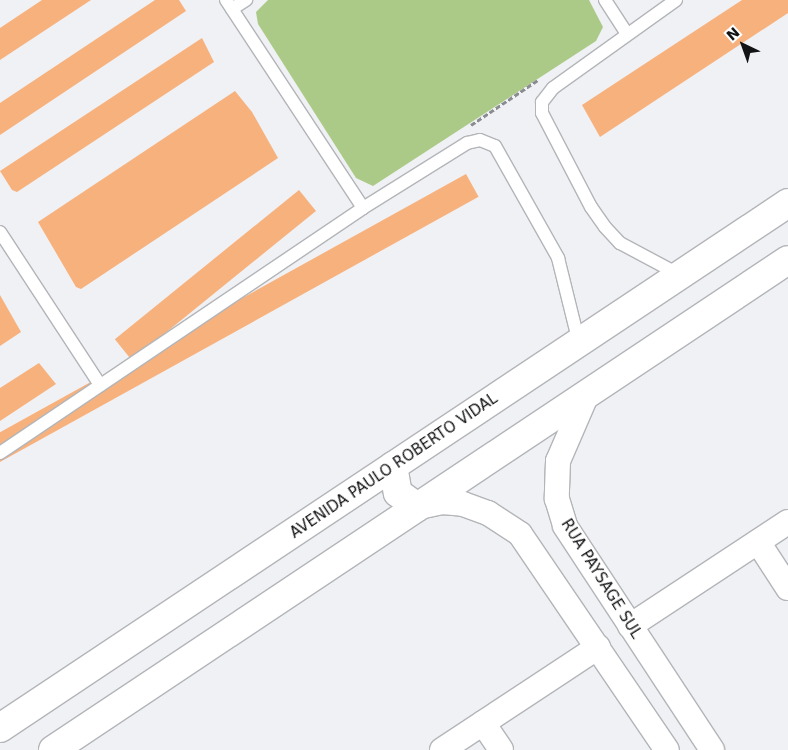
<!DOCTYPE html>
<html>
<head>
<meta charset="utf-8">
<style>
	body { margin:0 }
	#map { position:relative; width:788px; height:750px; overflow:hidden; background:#eff1f5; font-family:"DejaVu Sans",sans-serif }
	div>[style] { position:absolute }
	.green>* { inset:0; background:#acca87 }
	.building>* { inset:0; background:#f7b17d; transform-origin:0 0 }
	.path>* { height:3px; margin-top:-1.5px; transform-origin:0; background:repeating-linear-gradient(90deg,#8c8d90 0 5px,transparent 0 7.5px) }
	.roads { filter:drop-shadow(1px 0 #b3b5b8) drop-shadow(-1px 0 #b3b5b8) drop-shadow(0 1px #b3b5b8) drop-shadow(0 -1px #b3b5b8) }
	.service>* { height:12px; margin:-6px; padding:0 6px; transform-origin:6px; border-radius:6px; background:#fff }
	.minor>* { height:24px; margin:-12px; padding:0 12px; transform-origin:12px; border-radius:12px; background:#fff }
	.tertiary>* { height:28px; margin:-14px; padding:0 14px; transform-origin:14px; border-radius:14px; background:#fff }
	span { translate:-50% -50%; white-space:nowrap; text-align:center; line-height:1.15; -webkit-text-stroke:4px #fff; paint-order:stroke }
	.street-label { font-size:15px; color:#121314 }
	.north { position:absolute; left:718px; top:20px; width:50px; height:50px; -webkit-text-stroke:4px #fff; paint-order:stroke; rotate:318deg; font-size:14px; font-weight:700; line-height:20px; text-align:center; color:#121314 }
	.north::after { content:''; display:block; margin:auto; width:18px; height:22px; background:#121314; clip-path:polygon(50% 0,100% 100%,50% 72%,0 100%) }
</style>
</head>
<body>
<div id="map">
	<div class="green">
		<i style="clip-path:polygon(268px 0,589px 0,603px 27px,596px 41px,373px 186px,356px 178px,258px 24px,256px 12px)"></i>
	</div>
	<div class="building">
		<i style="clip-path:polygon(42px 0,91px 0,0 60px,0 28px)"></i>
		<i style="clip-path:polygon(155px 0,179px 0,186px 11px,0 135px,0 103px)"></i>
		<i style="clip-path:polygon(742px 0,788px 0,788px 13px,600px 137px,582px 105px)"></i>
		<i style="clip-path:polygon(202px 38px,214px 62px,17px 192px,12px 190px,0 171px)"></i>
		<i style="clip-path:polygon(235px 91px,252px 112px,278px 158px,81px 289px,76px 287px,38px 222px)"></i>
		<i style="left:466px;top:174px;width:26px;height:566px;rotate:61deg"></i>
		<i style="left:299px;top:190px;width:27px;height:237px;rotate:51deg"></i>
		<i style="clip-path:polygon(0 295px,21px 332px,0 346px)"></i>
		<i style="clip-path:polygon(39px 363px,56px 384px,0 421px,0 388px)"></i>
	</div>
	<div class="path">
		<i style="left:471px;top:125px;width:81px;rotate:-33.9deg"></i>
	</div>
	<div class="roads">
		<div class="service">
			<i style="left:226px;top:0;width:249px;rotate:56.6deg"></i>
			<i style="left:605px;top:0;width:38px;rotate:57deg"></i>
			<i style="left:676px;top:0;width:151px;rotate:144.4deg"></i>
			<i style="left:553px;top:88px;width:18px;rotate:128deg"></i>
			<i style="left:542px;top:102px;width:11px;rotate:90deg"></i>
			<i style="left:542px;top:113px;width:106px;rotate:62.5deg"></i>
			<i style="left:591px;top:207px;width:24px;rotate:55deg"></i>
			<i style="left:605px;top:227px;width:22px;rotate:47deg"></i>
			<i style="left:620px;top:243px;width:68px;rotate:28.1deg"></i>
			<i style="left:232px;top:9px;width:17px;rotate:-33deg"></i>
			<i style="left:0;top:232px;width:183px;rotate:56.8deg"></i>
			<i style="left:0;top:453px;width:438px;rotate:-34deg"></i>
			<i style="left:363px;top:208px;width:123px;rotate:-32deg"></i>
			<i style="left:467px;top:143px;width:13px;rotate:-13deg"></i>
			<i style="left:480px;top:140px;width:16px;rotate:22deg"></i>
			<i style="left:495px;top:146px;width:129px;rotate:60.6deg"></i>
			<i style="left:558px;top:258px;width:88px;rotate:76.1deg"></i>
		</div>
		<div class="minor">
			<i style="left:587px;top:394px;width:73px;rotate:113.4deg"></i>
			<i style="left:558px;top:461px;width:38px;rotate:92deg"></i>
			<i style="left:557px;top:499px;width:28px;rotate:73deg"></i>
			<i style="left:565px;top:526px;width:268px;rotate:56.7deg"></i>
			<i style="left:419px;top:507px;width:24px;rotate:-12deg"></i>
			<i style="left:442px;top:502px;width:21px;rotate:5deg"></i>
			<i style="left:463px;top:504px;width:27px;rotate:20deg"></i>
			<i style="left:488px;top:513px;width:38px;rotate:33deg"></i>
			<i style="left:520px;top:534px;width:261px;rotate:55.8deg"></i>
			<i style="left:758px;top:542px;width:55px;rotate:56.9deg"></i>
			<i style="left:630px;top:626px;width:189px;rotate:-33.4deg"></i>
			<i style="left:483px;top:723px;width:32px;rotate:56deg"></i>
			<i style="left:442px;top:750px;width:187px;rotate:-33.4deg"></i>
		</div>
		<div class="tertiary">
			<i style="left:393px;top:466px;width:27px;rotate:80deg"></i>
			<i style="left:398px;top:493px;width:24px;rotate:36deg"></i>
			<i style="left:0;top:728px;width:947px;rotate:-33.67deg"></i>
			<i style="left:53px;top:750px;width:883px;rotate:-33.69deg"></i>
		</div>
	</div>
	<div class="street-label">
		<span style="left:394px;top:466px;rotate:-34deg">AVENIDA PAULO ROBERTO VIDAL</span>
		<span style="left:601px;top:579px;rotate:58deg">RUA PAYSAGE SUL</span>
	</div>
	<div class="north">N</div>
</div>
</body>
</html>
